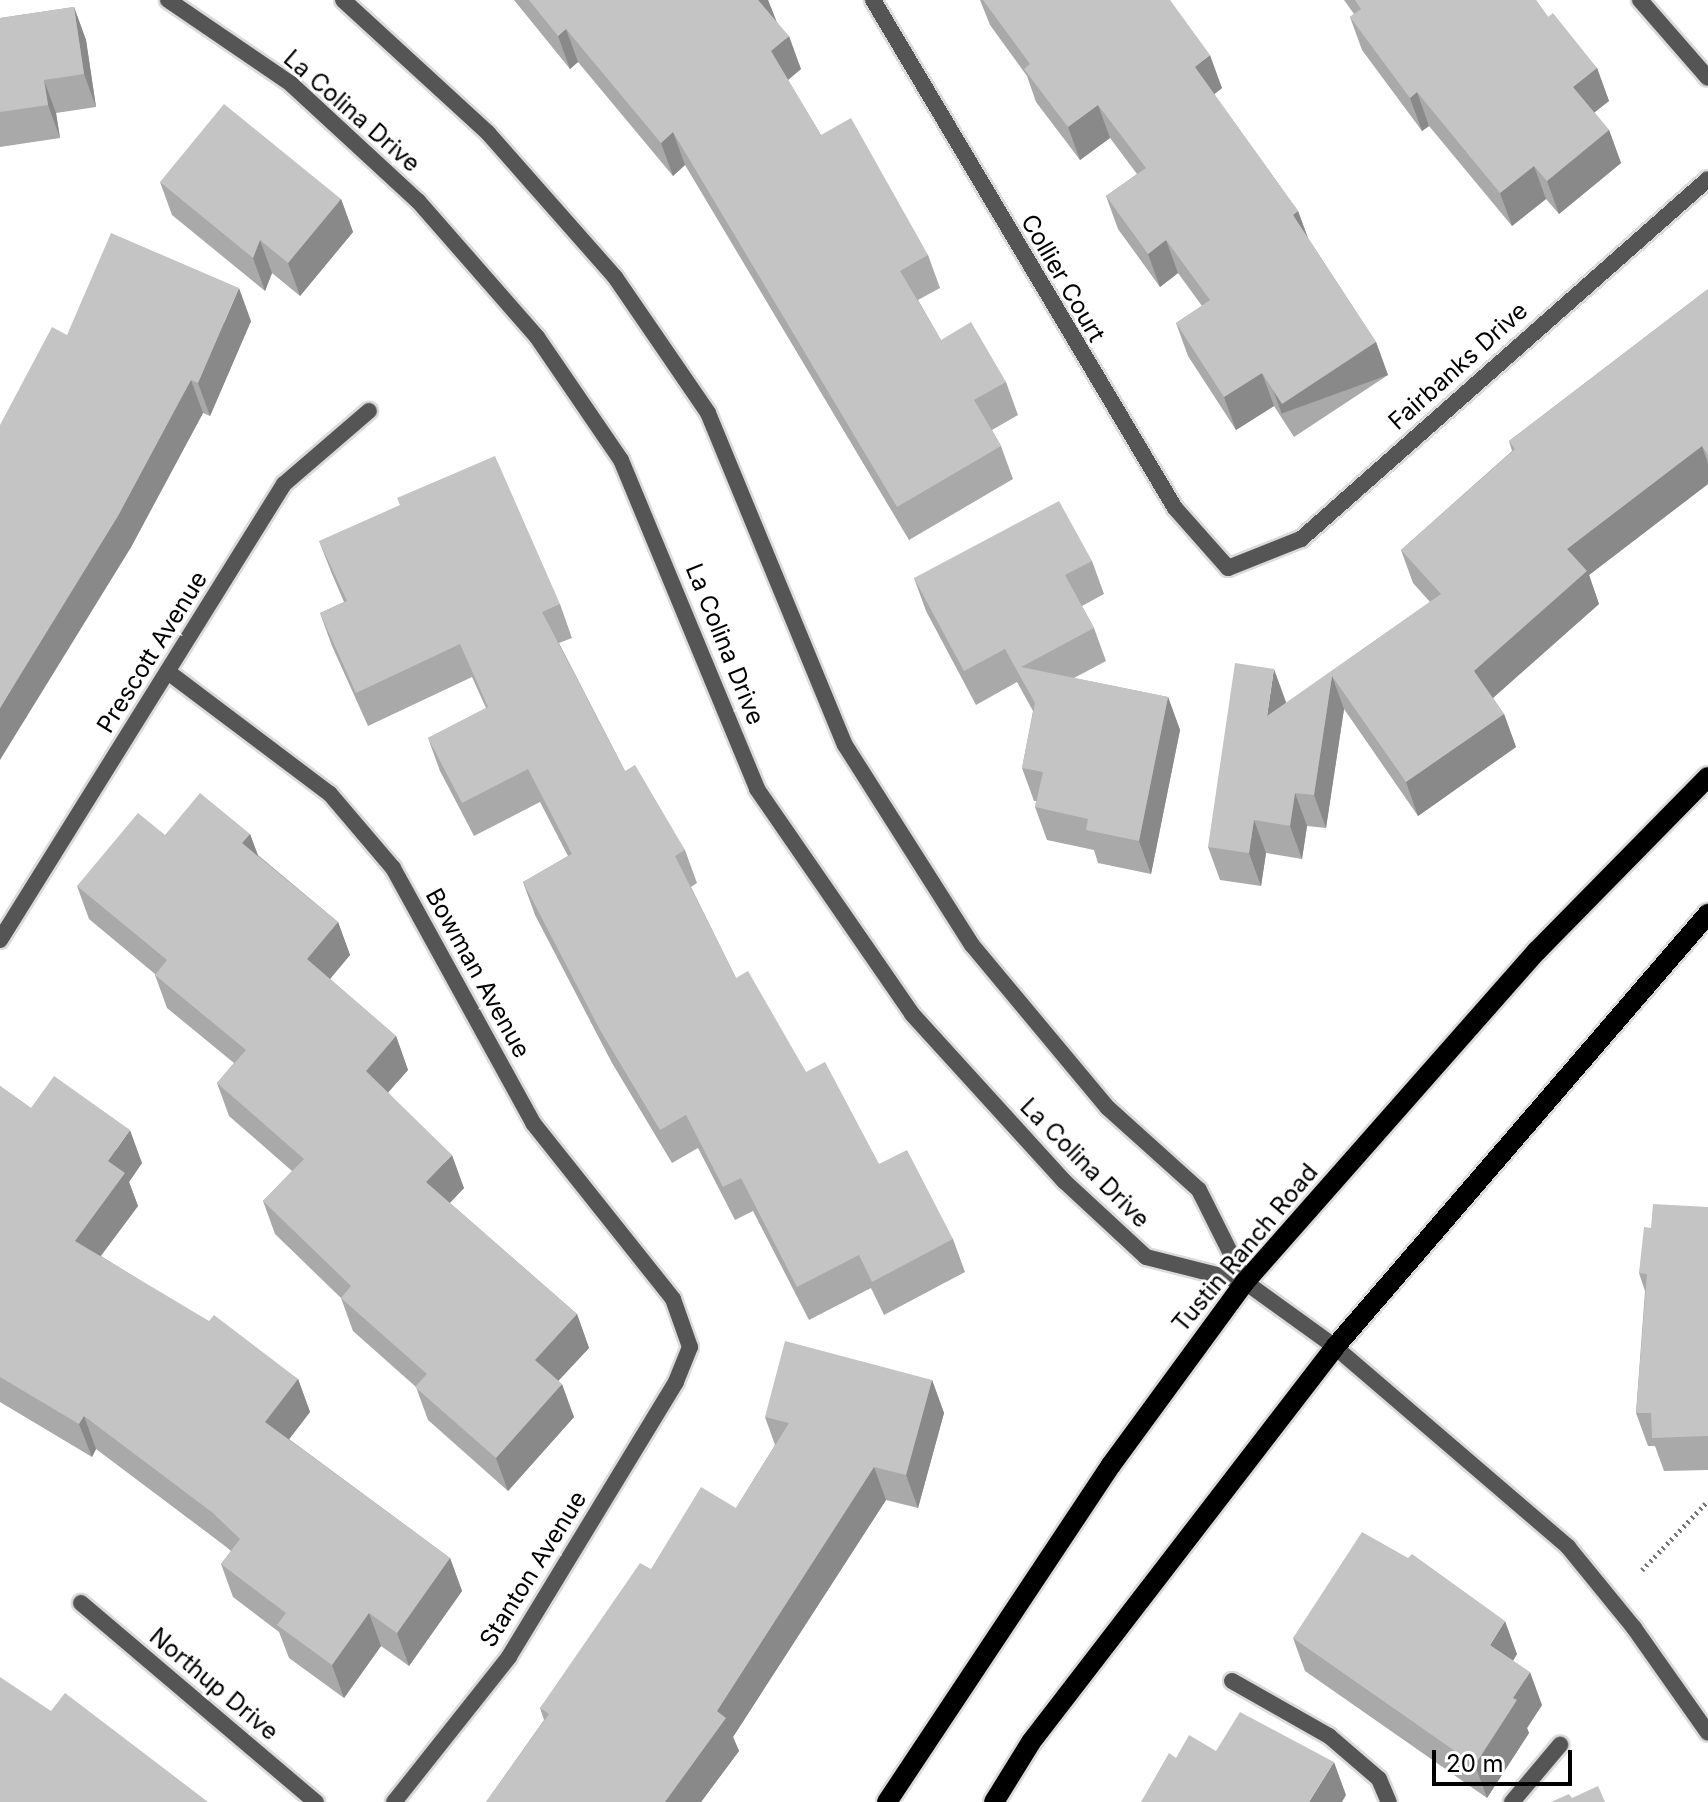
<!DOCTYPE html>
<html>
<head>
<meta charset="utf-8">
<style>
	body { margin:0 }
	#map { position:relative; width:1708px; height:1802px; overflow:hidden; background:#fff; font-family:Inter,sans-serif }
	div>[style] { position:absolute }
	.path>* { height:5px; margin-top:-2.5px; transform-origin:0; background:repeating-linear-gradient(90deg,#777 0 2px,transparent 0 6px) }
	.roads { filter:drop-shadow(2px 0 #dbdbdb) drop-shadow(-2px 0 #dbdbdb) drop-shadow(0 2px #dbdbdb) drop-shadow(0 -2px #dbdbdb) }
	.service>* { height:16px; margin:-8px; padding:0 8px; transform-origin:8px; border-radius:8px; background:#555 }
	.minor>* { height:16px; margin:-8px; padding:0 8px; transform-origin:8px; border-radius:8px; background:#555 }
	.tertiary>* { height:16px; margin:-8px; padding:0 8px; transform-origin:8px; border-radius:8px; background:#555 }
	.primary>* { height:20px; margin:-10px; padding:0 10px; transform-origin:10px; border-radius:10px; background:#000 }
	.wall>* { inset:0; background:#a9a9a9 }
	.shaded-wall>* { inset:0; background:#898989; transform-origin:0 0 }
	.building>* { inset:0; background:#c4c4c4 }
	span { translate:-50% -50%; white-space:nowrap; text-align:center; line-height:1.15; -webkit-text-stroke:6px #fff; paint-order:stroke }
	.street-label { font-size:24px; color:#000 }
	.scale { position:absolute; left:1432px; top:1750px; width:140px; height:36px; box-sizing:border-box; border:4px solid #000; border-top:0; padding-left:10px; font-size:24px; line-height:28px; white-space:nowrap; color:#000; -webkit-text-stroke:6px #fff; paint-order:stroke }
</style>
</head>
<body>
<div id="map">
	<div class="path">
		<i style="left:1642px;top:1570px;width:95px;rotate:-46.3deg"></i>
	</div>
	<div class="roads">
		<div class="service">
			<i style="left:1232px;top:1681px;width:112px;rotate:29.6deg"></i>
			<i style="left:1329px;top:1736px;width:66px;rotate:40.7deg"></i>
			<i style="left:1379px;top:1779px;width:25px;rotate:67deg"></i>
			<i style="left:1512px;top:1802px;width:75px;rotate:-49.9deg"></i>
		</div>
		<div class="minor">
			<i style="left:873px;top:0;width:591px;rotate:59.27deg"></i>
			<i style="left:1175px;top:508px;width:80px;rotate:48.5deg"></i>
			<i style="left:1228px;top:568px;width:79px;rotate:-21.7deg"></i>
			<i style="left:1301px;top:539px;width:543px;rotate:-41.49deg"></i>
			<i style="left:1640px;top:0;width:103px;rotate:48.9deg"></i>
			<i style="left:168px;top:672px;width:203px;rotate:37deg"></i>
			<i style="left:330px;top:794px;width:97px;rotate:49.6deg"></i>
			<i style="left:393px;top:868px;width:291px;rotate:61.2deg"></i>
			<i style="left:533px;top:1123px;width:225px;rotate:51.5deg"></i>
			<i style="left:673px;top:1299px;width:51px;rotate:70.5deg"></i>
			<i style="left:690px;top:1347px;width:38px;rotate:112deg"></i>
			<i style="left:676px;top:1382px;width:322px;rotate:121.3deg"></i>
			<i style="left:509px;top:1657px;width:185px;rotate:128.4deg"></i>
			<i style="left:0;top:940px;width:537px;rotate:-58.09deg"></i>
			<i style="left:284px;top:484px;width:112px;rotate:-40.7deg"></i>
			<i style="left:81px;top:1603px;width:308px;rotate:40.3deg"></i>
		</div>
		<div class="tertiary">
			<i style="left:168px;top:0;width:149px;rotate:34.3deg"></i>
			<i style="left:291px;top:84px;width:173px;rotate:42.7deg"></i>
			<i style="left:418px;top:201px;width:181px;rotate:48.8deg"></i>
			<i style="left:537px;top:337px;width:149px;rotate:55.7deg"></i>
			<i style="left:621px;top:460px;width:356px;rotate:67.5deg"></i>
			<i style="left:757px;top:789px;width:273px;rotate:55.4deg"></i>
			<i style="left:912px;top:1014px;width:226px;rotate:47.7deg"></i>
			<i style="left:1064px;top:1181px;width:112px;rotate:42.8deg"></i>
			<i style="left:1146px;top:1257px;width:102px;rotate:14.2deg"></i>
			<i style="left:1245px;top:1282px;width:111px;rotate:35.8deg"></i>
			<i style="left:1335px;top:1347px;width:307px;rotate:40.6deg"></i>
			<i style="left:1568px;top:1547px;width:104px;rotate:50.8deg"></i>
			<i style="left:1634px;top:1628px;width:128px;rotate:54.8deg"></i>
			<i style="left:343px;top:0;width:197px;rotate:42.5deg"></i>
			<i style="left:488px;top:133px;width:192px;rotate:48.6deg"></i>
			<i style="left:615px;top:277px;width:165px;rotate:55.6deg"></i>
			<i style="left:708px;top:413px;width:359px;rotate:67.6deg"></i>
			<i style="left:845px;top:745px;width:237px;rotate:57.6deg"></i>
			<i style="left:972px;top:945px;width:212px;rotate:50.2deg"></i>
			<i style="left:1108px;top:1108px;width:122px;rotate:42deg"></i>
			<i style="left:1199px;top:1190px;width:103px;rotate:63.4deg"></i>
		</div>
		<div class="primary">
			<i style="left:887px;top:1802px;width:405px;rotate:-56.4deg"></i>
			<i style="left:1111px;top:1465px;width:227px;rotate:-53.8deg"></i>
			<i style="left:1245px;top:1282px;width:441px;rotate:-48.6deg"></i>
			<i style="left:1537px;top:951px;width:244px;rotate:-45.5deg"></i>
			<i style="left:994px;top:1802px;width:70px;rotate:-58.3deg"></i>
			<i style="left:1031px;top:1742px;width:498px;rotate:-52.4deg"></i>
			<i style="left:1335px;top:1347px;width:572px;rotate:-49.26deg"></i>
		</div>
	</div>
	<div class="wall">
		<i style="clip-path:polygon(514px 0,768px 0,776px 21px,801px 69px,788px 80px,821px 135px,928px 255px,940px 288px,918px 300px,941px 340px,1006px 382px,1018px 415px,992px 430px,1001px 446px,1013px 479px,909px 540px,685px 165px,673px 176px,578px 62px,570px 69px)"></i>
		<i style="clip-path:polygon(980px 0,1170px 0,1222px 88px,1214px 94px,1298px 211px,1308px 238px,1376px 342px,1388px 375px,1294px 437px,1274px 406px,1236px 430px,1188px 356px,1176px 323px,1202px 306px,1178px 273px,1160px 287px,1118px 229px,1106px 196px,1137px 174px,1110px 138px,1080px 160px,1036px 102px,1027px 76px,990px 25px)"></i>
		<i style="clip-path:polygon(1344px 0,1536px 0,1548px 17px,1597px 68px,1609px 101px,1594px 112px,1609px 130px,1621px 163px,1559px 214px,1546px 199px,1512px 226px,1429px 126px,1422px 131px,1362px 50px,1350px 17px,1354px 14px)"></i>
		<i style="clip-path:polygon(74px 7px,86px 40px,96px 107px,56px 113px,60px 138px,0 147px,0 18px)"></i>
		<i style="clip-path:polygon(160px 182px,341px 199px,353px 232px,300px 296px,272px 273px,265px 291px,172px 215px)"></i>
		<i style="clip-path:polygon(1708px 289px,1708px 484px,1589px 575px,1599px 604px,1493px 698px,1504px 714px,1516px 747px,1418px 816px,1344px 709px,1326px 828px,1307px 826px,1302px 859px,1266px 853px,1261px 886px,1220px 880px,1208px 847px,1286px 702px,1285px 704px,1430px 602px,1413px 583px,1401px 550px,1512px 451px,1509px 441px)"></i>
		<i style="clip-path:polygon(251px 321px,210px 416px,203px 413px,130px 549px,67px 335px)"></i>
		<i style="clip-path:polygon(319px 541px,560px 604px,572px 638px,559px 643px,625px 771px,685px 850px,697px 883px,691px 887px,736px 978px,806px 1072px,879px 1164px,953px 1239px,965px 1272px,884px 1315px,871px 1288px,809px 1320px,753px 1211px,735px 1220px,698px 1148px,672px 1163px,612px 1063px,535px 915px,523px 882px,568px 856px,540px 802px,474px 836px,440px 771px,428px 738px,486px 708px,472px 677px,368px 726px,332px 646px,320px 613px,344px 602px,332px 574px)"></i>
		<i style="clip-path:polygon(1092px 561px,1104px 594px,1082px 606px,1094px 628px,1106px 661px,1074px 678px,1168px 697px,1180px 730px,1151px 874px,1098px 863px,1094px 850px,1047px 840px,1035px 807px,1036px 801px,1034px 801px,1022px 768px,1033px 711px,1017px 682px,976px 705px,926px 611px,914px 578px)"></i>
		<i style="clip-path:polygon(250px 834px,258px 855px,338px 922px,350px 955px,330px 979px,396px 1036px,408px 1070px,388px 1092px,464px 1188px,450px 1203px,577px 1314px,589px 1348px,558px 1381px,574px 1417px,508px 1491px,428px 1420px,416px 1387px,353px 1331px,341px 1298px,275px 1234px,263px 1201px,292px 1171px,229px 1116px,217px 1083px,234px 1063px,167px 1008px,155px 975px,155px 974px,89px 919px,77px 886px,165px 835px)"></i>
		<i style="clip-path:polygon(0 1086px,31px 1108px,142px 1163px,129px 1182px,138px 1206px,101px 1256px,298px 1379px,310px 1412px,289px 1439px,450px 1558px,462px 1591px,409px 1666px,381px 1646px,344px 1698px,289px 1658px,279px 1632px,233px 1597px,221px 1564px,231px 1551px,225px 1546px,96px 1449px,92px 1457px,0 1402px)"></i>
		<i style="clip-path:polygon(1708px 1207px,1708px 1470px,1664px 1471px,1655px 1446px,1648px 1446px,1636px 1413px,1645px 1291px,1639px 1273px,1651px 1228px)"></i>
		<i style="clip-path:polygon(932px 1380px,944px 1413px,918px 1508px,886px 1500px,733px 1737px,739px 1751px,701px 1802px,486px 1802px,544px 1720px,540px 1708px,651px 1569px,736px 1508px,775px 1445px,765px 1417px)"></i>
		<i style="clip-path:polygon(1293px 1638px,1517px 1654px,1513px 1661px,1542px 1705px,1527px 1728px,1529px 1733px,1487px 1798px,1305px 1671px)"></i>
	</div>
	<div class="shaded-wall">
		<i style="clip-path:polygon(758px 0,768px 0,778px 25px)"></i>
		<i style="clip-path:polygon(74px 7px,86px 40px,96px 107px,84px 74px)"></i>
		<i style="clip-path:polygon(566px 29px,578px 62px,570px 69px,558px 36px)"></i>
		<i style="clip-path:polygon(789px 36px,801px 69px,783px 84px,771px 51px)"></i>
		<i style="clip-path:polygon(1210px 55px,1222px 88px,1207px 100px,1195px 67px)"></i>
		<i style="clip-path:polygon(1597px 68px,1609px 101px,1585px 120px,1573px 87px)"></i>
		<i style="clip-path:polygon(44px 80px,56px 113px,60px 138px,48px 105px)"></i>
		<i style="clip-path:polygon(1417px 92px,1429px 126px,1422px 131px,1410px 98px)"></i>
		<i style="clip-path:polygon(1098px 105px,1110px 138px,1080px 160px,1068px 127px)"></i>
		<i style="clip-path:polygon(1609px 130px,1621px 163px,1559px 214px,1547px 181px)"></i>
		<i style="clip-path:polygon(673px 132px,685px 165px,673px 176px,661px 143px)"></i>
		<i style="clip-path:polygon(1534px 166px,1546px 199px,1512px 226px,1500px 193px)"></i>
		<i style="clip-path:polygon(341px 199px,353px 232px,300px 296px,288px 263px)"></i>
		<i style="clip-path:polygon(1298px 211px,1310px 244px,1293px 215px)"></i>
		<i style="clip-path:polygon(260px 240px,272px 273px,265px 291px,253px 258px)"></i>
		<i style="clip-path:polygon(1166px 240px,1178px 273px,1160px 287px,1148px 254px)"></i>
		<i style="clip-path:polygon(239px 288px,251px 321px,210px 416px,198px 383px)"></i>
		<i style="left:1376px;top:342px;width:35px;height:113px;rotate:70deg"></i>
		<i style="clip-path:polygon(1262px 373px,1274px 406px,1236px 430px,1224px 397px)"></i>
		<i style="clip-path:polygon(191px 380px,203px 413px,130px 549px,0 760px,0 708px)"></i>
		<i style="clip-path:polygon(1702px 446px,1708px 464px,1708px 484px,1589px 575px,1599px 604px,1486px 704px,1474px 671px,1567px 549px)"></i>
		<i style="clip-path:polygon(1274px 669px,1286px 702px,1279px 749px,1267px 716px)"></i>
		<i style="clip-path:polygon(1332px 676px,1344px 709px,1326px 828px,1314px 795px)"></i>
		<i style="clip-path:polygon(1168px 697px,1180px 730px,1151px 874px,1139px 841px)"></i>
		<i style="clip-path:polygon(1504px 714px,1516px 747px,1418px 816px,1406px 782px)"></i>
		<i style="clip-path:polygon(1295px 793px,1307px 826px,1302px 859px,1290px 826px)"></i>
		<i style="clip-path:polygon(1254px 820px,1266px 853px,1261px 886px,1249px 853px)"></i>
		<i style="clip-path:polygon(250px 834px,262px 867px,242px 843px)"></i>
		<i style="clip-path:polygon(338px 922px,350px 955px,319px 992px,307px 959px)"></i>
		<i style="clip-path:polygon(396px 1036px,408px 1070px,378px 1104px,366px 1071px)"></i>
		<i style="clip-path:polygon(130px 1130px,142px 1163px,129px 1182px,138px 1206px,87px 1274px,75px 1241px,108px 1161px)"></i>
		<i style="clip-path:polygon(452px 1155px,464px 1188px,438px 1215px,426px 1182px)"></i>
		<i style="clip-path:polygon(577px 1314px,589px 1348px,547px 1393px,535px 1360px)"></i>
		<i style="clip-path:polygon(298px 1379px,310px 1412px,277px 1455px,265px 1422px)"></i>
		<i style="clip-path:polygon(932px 1380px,944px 1413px,918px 1508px,906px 1475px)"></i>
		<i style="clip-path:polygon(562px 1384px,574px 1417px,508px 1491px,496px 1458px)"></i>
		<i style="clip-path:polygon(84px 1416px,96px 1449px,92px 1457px,79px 1424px)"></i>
		<i style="clip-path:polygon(874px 1467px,886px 1500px,733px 1737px,739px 1751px,701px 1802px,665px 1802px,717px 1711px)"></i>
		<i style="clip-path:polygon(450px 1558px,462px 1591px,409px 1666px,397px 1633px)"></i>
		<i style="clip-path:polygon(369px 1613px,381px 1646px,344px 1698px,332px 1665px)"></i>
		<i style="clip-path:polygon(1505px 1621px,1517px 1654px,1502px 1678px,1490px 1645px)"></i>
		<i style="clip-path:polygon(1530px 1672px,1542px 1705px,1527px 1728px,1529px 1733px,1487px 1798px,1475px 1765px,1513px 1698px)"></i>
		<i style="clip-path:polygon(1334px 1762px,1346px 1795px,1342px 1802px,1309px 1802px)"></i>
	</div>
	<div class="building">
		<i style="clip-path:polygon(529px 0,758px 0,789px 36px,771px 51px,821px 135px,851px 118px,928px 255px,900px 271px,941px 340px,971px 322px,1006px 382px,974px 400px,1001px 446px,897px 507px,673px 132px,661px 143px,566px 29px,558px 36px)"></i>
		<i style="clip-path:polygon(983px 0,1170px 0,1210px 55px,1195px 67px,1298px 211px,1293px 215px,1376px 342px,1282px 404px,1262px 373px,1224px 397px,1176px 323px,1210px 300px,1166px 240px,1148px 254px,1106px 196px,1146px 168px,1098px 105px,1068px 127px,1024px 69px,1030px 64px)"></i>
		<i style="clip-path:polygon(1355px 0,1536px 0,1548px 17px,1553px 13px,1597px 68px,1573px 87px,1609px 130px,1547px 181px,1534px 166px,1500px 193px,1417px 92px,1410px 98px,1350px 17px,1361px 9px)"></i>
		<i style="clip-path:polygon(74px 7px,84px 74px,44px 80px,48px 105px,0 112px,0 18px)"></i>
		<i style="clip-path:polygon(224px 104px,341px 199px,288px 263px,260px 240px,253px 258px,160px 182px)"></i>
		<i style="clip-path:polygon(111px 233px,239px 288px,198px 383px,191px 380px,118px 516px,0 708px,0 425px,52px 327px,67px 335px)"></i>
		<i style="clip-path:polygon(1708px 289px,1708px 455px,1702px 446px,1567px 549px,1587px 571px,1474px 671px,1504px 714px,1406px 782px,1332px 676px,1314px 795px,1295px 793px,1290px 826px,1254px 820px,1249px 853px,1208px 847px,1235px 663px,1274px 669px,1267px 716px,1441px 594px,1401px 550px,1515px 449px,1509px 441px)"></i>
		<i style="clip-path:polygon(495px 456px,560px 604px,542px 612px,625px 771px,635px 765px,685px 850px,675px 856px,736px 978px,748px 971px,806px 1072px,825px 1062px,879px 1164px,907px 1150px,953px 1239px,872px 1282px,859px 1255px,797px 1287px,741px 1178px,723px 1187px,686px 1115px,660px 1130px,600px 1030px,523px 882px,572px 854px,528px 769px,462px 803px,428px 738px,488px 707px,460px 644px,356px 693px,320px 613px,347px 601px,319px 541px,400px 505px,397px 498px)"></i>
		<i style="clip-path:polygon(1059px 501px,1092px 561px,1065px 575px,1094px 628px,1021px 667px,1168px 697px,1139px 841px,1086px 830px,1088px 819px,1035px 807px,1043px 772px,1022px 768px,1035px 703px,1005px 649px,964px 671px,914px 578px)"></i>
		<i style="clip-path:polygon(200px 793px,250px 834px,242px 843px,338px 922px,307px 959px,396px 1036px,366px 1071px,452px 1155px,426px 1182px,577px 1314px,535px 1360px,562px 1384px,496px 1458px,415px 1387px,427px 1374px,341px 1298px,351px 1286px,263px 1201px,304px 1159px,217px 1083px,246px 1050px,155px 975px,167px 960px,77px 886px,138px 813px,165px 835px)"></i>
		<i style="clip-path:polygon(54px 1076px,130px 1130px,108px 1161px,125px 1173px,75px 1241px,209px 1321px,214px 1315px,298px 1379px,265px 1422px,450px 1558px,397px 1633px,369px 1613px,332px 1665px,277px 1625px,286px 1613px,221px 1564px,240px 1539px,213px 1513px,84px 1416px,79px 1424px,0 1377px,0 1086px,31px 1108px)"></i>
		<i style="clip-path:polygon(1653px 1204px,1708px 1207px,1708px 1436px,1652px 1438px,1651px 1413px,1636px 1413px,1647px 1274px,1639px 1273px,1644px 1227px,1651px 1228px)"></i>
		<i style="clip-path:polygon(785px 1341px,932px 1380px,906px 1475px,874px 1467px,717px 1711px,726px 1718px,665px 1802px,486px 1802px,549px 1714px,540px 1708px,640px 1563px,651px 1569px,701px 1487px,736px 1508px,789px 1423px,765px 1417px)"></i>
		<i style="clip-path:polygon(1362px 1532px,1408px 1558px,1412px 1554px,1505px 1621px,1490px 1645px,1530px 1672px,1513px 1698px,1517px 1700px,1475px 1765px,1293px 1638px)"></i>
		<i style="clip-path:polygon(0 1677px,51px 1711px,65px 1693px,208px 1802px,0 1802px)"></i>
		<i style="clip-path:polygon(1240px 1712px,1334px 1762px,1309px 1802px,1141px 1802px,1169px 1753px,1176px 1758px,1189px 1735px,1216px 1751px)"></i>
		<i style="clip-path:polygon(1598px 1786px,1605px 1802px,1551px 1802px,1569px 1794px,1572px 1798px)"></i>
	</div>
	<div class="street-label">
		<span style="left:352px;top:111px;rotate:41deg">La Colina Drive</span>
		<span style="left:1063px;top:278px;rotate:60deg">Collier Court</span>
		<span style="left:1458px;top:366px;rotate:-42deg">Fairbanks Drive</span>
		<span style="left:725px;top:644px;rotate:68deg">La Colina Drive</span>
		<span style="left:152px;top:652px;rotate:-58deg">Prescott Avenue</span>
		<span style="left:478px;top:973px;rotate:61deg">Bowman Avenue</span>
		<span style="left:1085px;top:1163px;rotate:45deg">La Colina Drive</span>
		<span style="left:1245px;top:1248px;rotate:-50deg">Tustin Ranch Road</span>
		<span style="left:533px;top:1569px;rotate:-58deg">Stanton Avenue</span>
		<span style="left:214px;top:1684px;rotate:40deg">Northup Drive</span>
	</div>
	<div class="scale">20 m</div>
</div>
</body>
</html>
